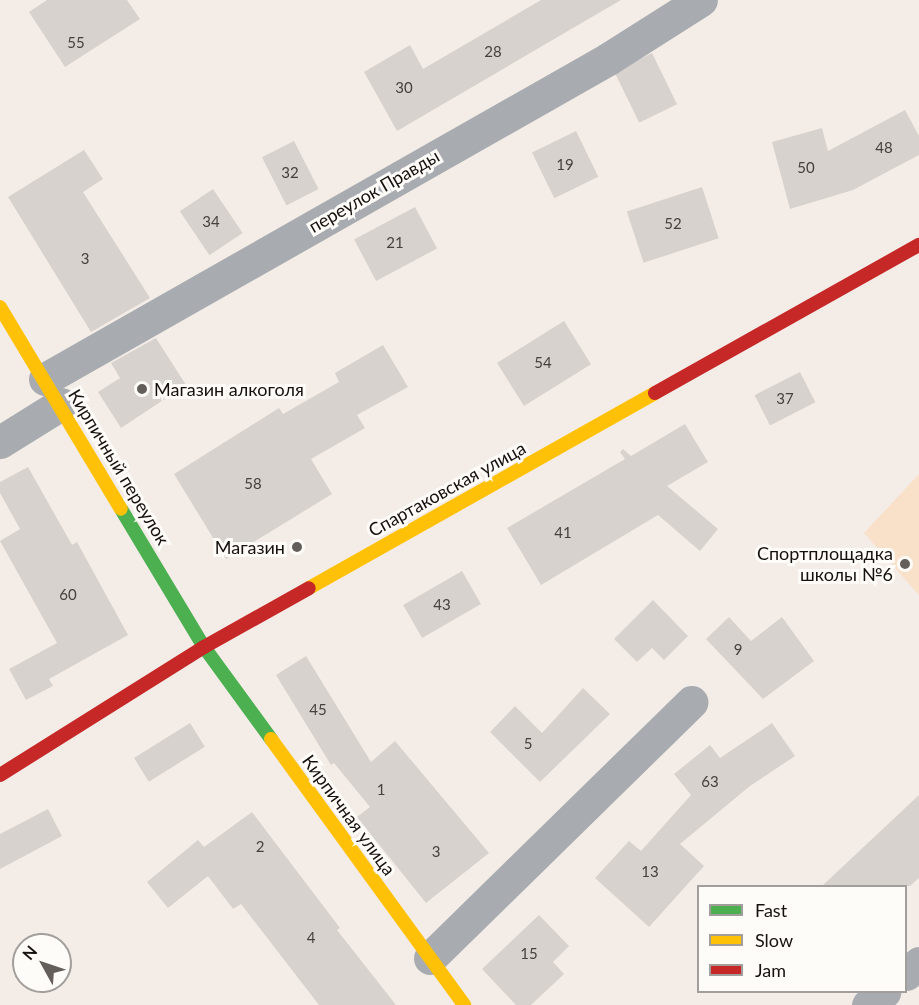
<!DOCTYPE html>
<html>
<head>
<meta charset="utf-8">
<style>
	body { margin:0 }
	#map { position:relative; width:919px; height:1005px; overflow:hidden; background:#f4ede7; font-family:Lato,sans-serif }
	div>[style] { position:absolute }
	.green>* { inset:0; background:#f8e0c9 }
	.building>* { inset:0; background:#d7d2cd; transform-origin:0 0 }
	.street>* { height:33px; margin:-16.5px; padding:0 16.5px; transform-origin:16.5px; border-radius:16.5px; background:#a8acb0 }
	.fast>* { height:14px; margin:-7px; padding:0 7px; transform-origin:7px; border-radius:7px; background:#4caf50 }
	.slow>* { height:14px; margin:-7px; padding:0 7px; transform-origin:7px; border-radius:7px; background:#ffc107 }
	.jam>* { height:14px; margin:-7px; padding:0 7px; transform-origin:7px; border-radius:7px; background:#c62828 }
	.dots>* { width:16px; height:16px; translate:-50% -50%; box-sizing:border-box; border:3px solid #fefcf9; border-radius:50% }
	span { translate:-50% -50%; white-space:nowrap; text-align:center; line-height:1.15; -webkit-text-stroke:6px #fefcf9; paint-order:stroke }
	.number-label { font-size:15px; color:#46413d }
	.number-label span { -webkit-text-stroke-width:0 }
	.street-label { font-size:18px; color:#15110d }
	.poi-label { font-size:18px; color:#15110d }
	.left { translate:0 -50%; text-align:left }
	.right { translate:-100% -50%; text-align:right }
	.legend { position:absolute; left:697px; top:885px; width:210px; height:108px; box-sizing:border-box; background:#fefcf9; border:2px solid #a19e9b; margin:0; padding:8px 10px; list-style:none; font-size:18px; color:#15110d }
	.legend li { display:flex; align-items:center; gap:12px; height:30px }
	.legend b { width:30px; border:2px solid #a19e9b }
	.north { position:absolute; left:12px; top:933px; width:60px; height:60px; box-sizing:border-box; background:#fefcf9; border:2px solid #a19e9b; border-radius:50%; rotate:310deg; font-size:16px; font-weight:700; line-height:24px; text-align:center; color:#15110d }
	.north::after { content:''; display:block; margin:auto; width:21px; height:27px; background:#635e59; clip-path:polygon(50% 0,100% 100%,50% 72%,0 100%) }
</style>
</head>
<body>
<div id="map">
	<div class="green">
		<i style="clip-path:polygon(919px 474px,919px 595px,864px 533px)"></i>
	</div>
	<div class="building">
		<i style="clip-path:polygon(47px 0,127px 0,140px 19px,65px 67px,29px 12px)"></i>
		<i style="clip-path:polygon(541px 0,621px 0,397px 131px,364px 72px,410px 45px,423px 69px)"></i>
		<i style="left:652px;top:53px;width:57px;height:42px;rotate:64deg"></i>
		<i style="clip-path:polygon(905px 110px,919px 136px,919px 155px,853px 190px,790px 209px,772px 142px,822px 128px,828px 151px)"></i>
		<i style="left:576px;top:131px;width:51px;height:49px;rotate:64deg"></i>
		<i style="left:294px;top:141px;width:54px;height:36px;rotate:63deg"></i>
		<i style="clip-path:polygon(84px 150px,103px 179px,83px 192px,150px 298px,91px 332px,8px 197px)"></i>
		<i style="left:702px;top:187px;width:54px;height:79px;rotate:72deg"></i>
		<i style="left:213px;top:189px;width:53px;height:40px;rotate:56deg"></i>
		<i style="left:415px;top:207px;width:47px;height:69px;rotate:62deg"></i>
		<i style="left:564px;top:321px;width:51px;height:79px;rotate:58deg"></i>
		<i style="clip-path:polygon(156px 338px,186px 385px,121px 428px,98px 392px,120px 378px,111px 363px)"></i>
		<i style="clip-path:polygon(383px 345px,408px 387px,357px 415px,365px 428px,311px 459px,332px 494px,226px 559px,174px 474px,279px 408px,283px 414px,339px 382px,335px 373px)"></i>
		<i style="left:800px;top:372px;width:34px;height:51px;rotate:63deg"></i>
		<i style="clip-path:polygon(685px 424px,708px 462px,667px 486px,718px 529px,700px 551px,658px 515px,541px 585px,507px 528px,625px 459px,620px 452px,623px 449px,631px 456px)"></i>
		<i style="clip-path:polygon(28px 467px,72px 545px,77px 542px,128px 635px,49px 679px,53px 686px,26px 700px,9px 669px,57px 643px,0 541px,20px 529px,0 493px,0 482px)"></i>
		<i style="left:462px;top:571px;width:38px;height:68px;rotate:60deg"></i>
		<i style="clip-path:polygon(653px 600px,688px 636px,664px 660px,652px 648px,637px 662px,614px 639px)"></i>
		<i style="clip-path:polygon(729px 617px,751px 641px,782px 617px,814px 661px,763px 699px,706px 639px)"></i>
		<i style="clip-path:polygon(306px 656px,371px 762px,395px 741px,489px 853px,426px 903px,357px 817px,370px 807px,334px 763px,331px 765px,276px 675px)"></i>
		<i style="clip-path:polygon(583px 688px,610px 714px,540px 782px,490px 732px,515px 706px,542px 733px)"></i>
		<i style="left:190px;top:723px;width:28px;height:66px;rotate:58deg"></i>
		<i style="clip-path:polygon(772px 723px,795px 756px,750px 786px,680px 844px,704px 866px,649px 927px,595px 878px,629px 841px,641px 851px,691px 795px,674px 774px,710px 745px,720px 758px)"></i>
		<i style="clip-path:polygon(919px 795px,919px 878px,910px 886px,822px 886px)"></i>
		<i style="clip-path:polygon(48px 809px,62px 836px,0 869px,0 834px)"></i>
		<i style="clip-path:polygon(252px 812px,340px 928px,337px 930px,396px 1005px,319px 1005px,241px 904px,233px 909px,208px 876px,168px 908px,147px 882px,198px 840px,204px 847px)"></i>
		<i style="clip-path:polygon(539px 915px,569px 946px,553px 962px,564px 974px,531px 1005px,516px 1005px,482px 969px)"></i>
	</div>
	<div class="street">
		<i style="left:45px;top:379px;width:648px;rotate:-29.61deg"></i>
		<i style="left:608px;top:59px;width:110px;rotate:-32.4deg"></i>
		<i style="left:0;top:442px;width:72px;rotate:-31.9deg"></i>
		<i style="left:430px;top:958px;width:366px;rotate:-44.4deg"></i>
		<i style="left:906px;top:974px;width:17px;rotate:-40deg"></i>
		<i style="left:868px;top:1005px;width:21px;rotate:-39deg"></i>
	</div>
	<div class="fast">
		<i style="left:121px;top:509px;width:161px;rotate:59deg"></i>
		<i style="left:204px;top:647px;width:114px;rotate:53.9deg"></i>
	</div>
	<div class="slow">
		<i style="left:0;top:307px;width:235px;rotate:59.1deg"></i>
		<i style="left:309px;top:588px;width:397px;rotate:-29.4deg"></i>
		<i style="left:271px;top:739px;width:329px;rotate:54deg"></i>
	</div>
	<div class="jam">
		<i style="left:655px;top:393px;width:303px;rotate:-29.3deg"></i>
		<i style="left:0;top:775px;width:241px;rotate:-32.1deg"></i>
		<i style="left:204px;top:647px;width:120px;rotate:-29.3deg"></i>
	</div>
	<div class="dots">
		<i style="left:142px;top:389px;background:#635e59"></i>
		<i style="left:297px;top:547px;background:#635e59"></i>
		<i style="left:905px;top:564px;background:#635e59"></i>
	</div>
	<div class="number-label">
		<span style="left:76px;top:43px">55</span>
		<span style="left:493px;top:52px">28</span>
		<span style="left:404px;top:88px">30</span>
		<span style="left:884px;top:148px">48</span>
		<span style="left:565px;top:165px">19</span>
		<span style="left:806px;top:168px">50</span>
		<span style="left:290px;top:173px">32</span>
		<span style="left:211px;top:222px">34</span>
		<span style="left:673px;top:224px">52</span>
		<span style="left:395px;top:243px">21</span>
		<span style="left:85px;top:259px">3</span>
		<span style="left:543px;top:363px">54</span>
		<span style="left:785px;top:399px">37</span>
		<span style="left:253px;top:484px">58</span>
		<span style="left:563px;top:533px">41</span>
		<span style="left:68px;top:595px">60</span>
		<span style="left:442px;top:605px">43</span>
		<span style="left:738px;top:650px">9</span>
		<span style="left:318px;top:710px">45</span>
		<span style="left:528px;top:744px">5</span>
		<span style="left:710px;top:782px">63</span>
		<span style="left:381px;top:790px">1</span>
		<span style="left:260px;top:847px">2</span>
		<span style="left:436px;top:852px">3</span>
		<span style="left:650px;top:872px">13</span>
		<span style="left:311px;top:938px">4</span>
		<span style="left:529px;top:954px">15</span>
	</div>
	<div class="street-label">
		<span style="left:374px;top:191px;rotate:-30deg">переулок Правды</span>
		<span style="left:119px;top:467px;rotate:59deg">Кирпичный переулок</span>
		<span style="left:447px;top:489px;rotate:-29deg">Спартаковская улица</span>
		<span style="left:349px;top:815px;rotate:54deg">Кирпичная улица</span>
	</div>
	<div class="poi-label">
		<span class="left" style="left:154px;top:389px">Магазин алкоголя</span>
		<span class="right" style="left:285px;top:547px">Магазин</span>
		<span class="right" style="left:893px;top:564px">Спортплощадка<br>школы №6</span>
	</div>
	<ul class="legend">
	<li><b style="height:8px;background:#4caf50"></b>Fast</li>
	<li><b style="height:8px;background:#ffc107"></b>Slow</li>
	<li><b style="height:8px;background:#c62828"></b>Jam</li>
	</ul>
	<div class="north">N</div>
</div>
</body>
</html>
